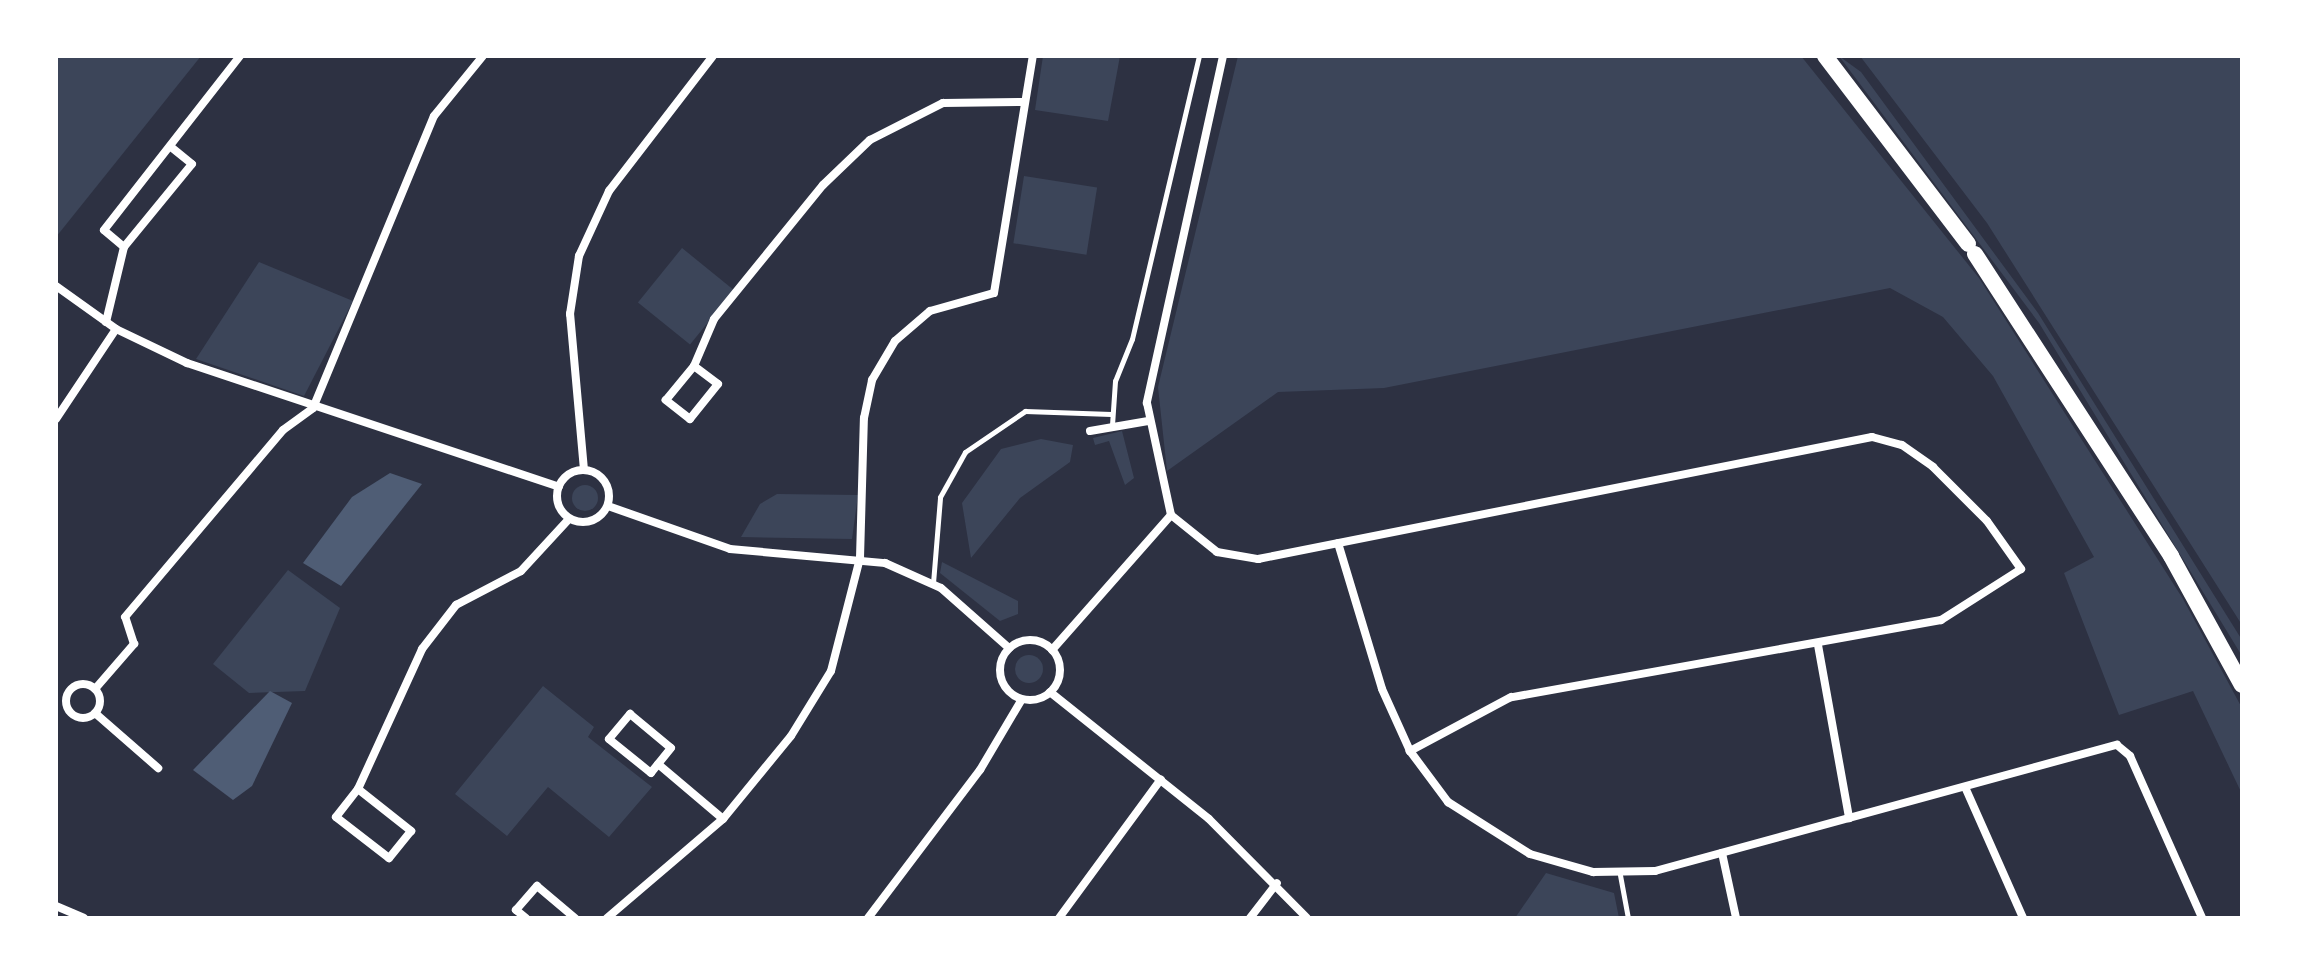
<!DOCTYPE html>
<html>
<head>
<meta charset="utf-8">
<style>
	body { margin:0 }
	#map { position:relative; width:2298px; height:974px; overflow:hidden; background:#2d3142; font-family:Figtree,sans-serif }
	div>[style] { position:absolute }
	.green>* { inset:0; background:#3c4559; transform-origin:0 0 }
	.round { border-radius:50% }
	.water>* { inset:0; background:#4f5d75 }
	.service>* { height:5px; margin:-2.5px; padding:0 2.5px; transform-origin:2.5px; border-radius:2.5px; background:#fff }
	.minor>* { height:8px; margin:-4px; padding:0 4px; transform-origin:4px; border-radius:4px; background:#fff }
	.minor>.ring { margin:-4px; padding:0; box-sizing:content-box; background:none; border:8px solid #fff; border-radius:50% }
	.secondary>* { height:16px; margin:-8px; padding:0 8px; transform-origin:8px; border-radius:8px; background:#fff }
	span { translate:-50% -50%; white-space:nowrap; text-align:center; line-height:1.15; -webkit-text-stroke:8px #fff; paint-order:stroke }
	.frame { position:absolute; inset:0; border:58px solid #fff; pointer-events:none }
</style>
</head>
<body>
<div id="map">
	<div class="green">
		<i style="clip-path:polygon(56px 56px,201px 56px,56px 237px)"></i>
		<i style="clip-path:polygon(1043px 56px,1120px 56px,1108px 121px,1035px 110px)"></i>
		<i style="clip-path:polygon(1238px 56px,1801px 56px,1979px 278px,2183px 599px,2242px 708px,2242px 794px,2193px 691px,2119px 715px,2064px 573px,2094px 557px,1993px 376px,1943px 317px,1890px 288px,1384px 388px,1278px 392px,1167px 471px,1158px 387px)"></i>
		<i style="clip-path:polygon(1839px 56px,1861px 72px,2038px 313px,2242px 640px,2242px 656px,2039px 323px)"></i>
		<i style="clip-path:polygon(1860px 56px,2242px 56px,2242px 625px,1987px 223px)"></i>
		<i style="left:1024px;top:176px;width:74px;height:68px;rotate:9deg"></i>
		<i style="left:682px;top:248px;width:67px;height:70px;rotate:39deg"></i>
		<i style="clip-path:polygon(259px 262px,353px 301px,304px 396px,196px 359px)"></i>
		<i style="clip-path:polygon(1122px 431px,1134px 478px,1125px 485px,1109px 441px,1095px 445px,1093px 438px)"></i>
		<i style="clip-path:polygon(1041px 439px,1073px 445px,1070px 462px,1020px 498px,971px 558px,962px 503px,1001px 449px)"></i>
		<i class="round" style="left:572px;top:485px;width:26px;height:26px"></i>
		<i style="clip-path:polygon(777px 494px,858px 495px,852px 539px,741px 537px,760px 504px)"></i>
		<i style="clip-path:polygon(942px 562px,1018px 601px,1018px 614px,1000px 621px,940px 573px)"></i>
		<i style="clip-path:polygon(288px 570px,340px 608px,305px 691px,249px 693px,213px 664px)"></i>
		<i class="round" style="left:1015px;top:655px;width:28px;height:28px"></i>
		<i style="clip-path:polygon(543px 686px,594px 727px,588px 737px,652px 787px,609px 837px,548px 787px,507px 836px,455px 794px)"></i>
		<i style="clip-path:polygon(1546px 873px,1614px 893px,1619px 918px,1515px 918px)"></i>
	</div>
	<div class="water">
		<i style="clip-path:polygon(390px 473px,422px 484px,341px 586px,303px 563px,352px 497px)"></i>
		<i style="clip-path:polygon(270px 691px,292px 703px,252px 786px,233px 800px,193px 770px)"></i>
	</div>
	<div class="service">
		<i style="left:1112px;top:425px;width:44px;rotate:-86.1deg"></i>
		<i style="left:1115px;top:381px;width:45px;rotate:-68deg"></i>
		<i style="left:1132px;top:339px;width:291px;rotate:-76.7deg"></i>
		<i style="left:933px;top:583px;width:86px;rotate:-85.3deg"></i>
		<i style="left:940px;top:497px;width:51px;rotate:-60.9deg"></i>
		<i style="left:965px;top:452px;width:73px;rotate:-34.3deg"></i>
		<i style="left:1025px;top:411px;width:86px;rotate:2deg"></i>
		<i style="left:1620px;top:875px;width:44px;rotate:79.5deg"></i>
	</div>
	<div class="minor">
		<i style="left:1223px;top:56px;width:355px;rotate:102.4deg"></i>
		<i style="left:1147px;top:403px;width:115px;rotate:77.9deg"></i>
		<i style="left:1171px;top:515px;width:59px;rotate:38.8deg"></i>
		<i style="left:1217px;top:552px;width:42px;rotate:9.7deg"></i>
		<i style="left:1258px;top:559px;width:626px;rotate:-11.24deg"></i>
		<i style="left:1872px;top:437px;width:31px;rotate:15deg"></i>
		<i style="left:1902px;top:445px;width:38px;rotate:35deg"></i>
		<i style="left:1933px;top:467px;width:76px;rotate:45deg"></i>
		<i style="left:1987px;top:521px;width:59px;rotate:54.7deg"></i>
		<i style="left:2021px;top:569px;width:95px;rotate:147.5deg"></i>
		<i style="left:1941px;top:620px;width:437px;rotate:169.8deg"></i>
		<i style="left:1511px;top:697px;width:115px;rotate:151.9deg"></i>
		<i style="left:124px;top:247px;width:26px;rotate:-140deg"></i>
		<i style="left:104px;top:230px;width:221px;rotate:-52deg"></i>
		<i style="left:56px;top:286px;width:74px;rotate:35.6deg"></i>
		<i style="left:116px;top:329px;width:79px;rotate:25.6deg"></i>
		<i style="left:187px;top:363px;width:392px;rotate:18.4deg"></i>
		<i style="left:106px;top:322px;width:77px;rotate:-76.5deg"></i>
		<i style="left:124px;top:247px;width:107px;rotate:-50.7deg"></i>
		<i style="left:192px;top:164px;width:28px;rotate:-141deg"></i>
		<i style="left:694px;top:366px;width:30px;rotate:37deg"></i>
		<i style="left:718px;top:384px;width:45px;rotate:128.7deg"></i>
		<i style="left:690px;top:419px;width:31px;rotate:-142deg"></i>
		<i style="left:666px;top:400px;width:44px;rotate:-50.5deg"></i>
		<i style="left:694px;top:366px;width:51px;rotate:-66.9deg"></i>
		<i style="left:714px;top:319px;width:173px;rotate:-50.9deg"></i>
		<i style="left:823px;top:185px;width:65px;rotate:-43.8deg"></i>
		<i style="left:870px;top:140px;width:82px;rotate:-26.9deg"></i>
		<i style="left:943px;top:103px;width:81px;rotate:-0.7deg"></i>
		<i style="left:56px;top:419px;width:108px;rotate:-56.3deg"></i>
		<i style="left:1090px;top:431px;width:59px;rotate:-9.8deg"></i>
		<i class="ring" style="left:557px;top:470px;width:44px;height:44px"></i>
		<i style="left:584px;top:470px;width:157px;rotate:-95.1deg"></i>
		<i style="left:570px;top:314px;width:59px;rotate:-81.2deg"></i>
		<i style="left:579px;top:256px;width:72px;rotate:-65.2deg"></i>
		<i style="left:609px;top:191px;width:170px;rotate:-52.4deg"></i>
		<i style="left:608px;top:506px;width:129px;rotate:19.4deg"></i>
		<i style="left:730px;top:549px;width:156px;rotate:5.2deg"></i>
		<i style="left:885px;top:563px;width:61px;rotate:24.1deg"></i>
		<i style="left:941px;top:588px;width:91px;rotate:41.4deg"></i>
		<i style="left:1338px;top:543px;width:152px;rotate:73.2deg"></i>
		<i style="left:1382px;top:689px;width:68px;rotate:65.7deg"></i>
		<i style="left:1410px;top:751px;width:64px;rotate:53.3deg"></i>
		<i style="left:1448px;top:802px;width:97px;rotate:32.4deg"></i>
		<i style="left:1530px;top:854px;width:66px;rotate:15.9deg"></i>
		<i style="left:1593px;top:872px;width:62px;rotate:-0.9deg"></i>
		<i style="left:1655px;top:871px;width:479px;rotate:-15.3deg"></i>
		<i style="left:2117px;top:745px;width:17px;rotate:40deg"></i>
		<i style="left:2130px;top:756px;width:177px;rotate:66deg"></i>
		<i class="ring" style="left:1000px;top:640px;width:52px;height:52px"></i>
		<i style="left:1818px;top:645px;width:176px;rotate:79.8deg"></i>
		<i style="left:1052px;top:650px;width:180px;rotate:-48.6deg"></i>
		<i class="ring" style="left:66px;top:684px;width:26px;height:26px"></i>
		<i style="left:95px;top:689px;width:60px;rotate:-49.1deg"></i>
		<i style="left:134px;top:644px;width:28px;rotate:-108deg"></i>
		<i style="left:125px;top:617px;width:245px;rotate:-49.8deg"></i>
		<i style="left:283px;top:430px;width:37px;rotate:-36deg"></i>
		<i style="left:313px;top:408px;width:316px;rotate:-67.5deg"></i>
		<i style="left:434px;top:116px;width:77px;rotate:-50.8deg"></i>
		<i style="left:1050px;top:692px;width:203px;rotate:38.6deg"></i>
		<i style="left:1209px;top:819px;width:139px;rotate:45.3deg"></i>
		<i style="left:95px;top:713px;width:84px;rotate:41.1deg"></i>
		<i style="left:630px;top:714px;width:53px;rotate:39.7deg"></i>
		<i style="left:671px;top:748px;width:32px;rotate:129deg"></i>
		<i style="left:651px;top:773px;width:54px;rotate:-141deg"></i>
		<i style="left:609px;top:739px;width:33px;rotate:-50deg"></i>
		<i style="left:658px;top:764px;width:85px;rotate:40.2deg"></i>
		<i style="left:1965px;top:787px;width:143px;rotate:66.1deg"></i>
		<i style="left:358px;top:789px;width:68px;rotate:38.4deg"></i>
		<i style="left:411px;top:831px;width:35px;rotate:129deg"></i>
		<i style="left:389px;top:858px;width:67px;rotate:-142.3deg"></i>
		<i style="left:336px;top:817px;width:36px;rotate:-52deg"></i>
		<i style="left:358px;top:789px;width:154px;rotate:-65.4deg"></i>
		<i style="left:422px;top:649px;width:56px;rotate:-52.3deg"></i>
		<i style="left:456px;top:605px;width:73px;rotate:-27.6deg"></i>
		<i style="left:521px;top:571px;width:71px;rotate:-47.3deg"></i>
		<i style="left:1722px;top:853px;width:66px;rotate:77.8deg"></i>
		<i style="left:56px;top:906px;width:30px;rotate:23deg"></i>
		<i style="left:526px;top:918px;width:13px;rotate:-141deg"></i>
		<i style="left:516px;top:910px;width:32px;rotate:-49deg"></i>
		<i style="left:537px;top:886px;width:50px;rotate:40.1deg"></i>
		<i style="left:607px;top:918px;width:153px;rotate:-40.5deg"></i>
		<i style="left:723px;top:819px;width:107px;rotate:-50.7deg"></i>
		<i style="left:791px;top:736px;width:76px;rotate:-58.4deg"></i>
		<i style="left:831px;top:671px;width:117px;rotate:-75.6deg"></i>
		<i style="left:860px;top:558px;width:140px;rotate:-88.4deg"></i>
		<i style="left:864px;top:418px;width:39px;rotate:-78deg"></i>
		<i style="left:872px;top:380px;width:45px;rotate:-59.5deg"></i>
		<i style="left:895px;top:341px;width:46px;rotate:-40.6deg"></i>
		<i style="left:930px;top:311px;width:66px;rotate:-15.7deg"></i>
		<i style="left:994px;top:293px;width:240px;rotate:-80.7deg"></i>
		<i style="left:868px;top:918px;width:186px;rotate:-52.9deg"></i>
		<i style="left:980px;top:770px;width:82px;rotate:-59.4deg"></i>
		<i style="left:1059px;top:918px;width:172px;rotate:-53.7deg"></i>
		<i style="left:1250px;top:918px;width:44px;rotate:-52.4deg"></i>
	</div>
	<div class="secondary">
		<i style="left:1825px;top:56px;width:236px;rotate:52.7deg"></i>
		<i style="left:1975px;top:254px;width:360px;rotate:57deg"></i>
		<i style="left:2171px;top:556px;width:147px;rotate:61.2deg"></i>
	</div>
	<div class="frame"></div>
</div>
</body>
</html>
